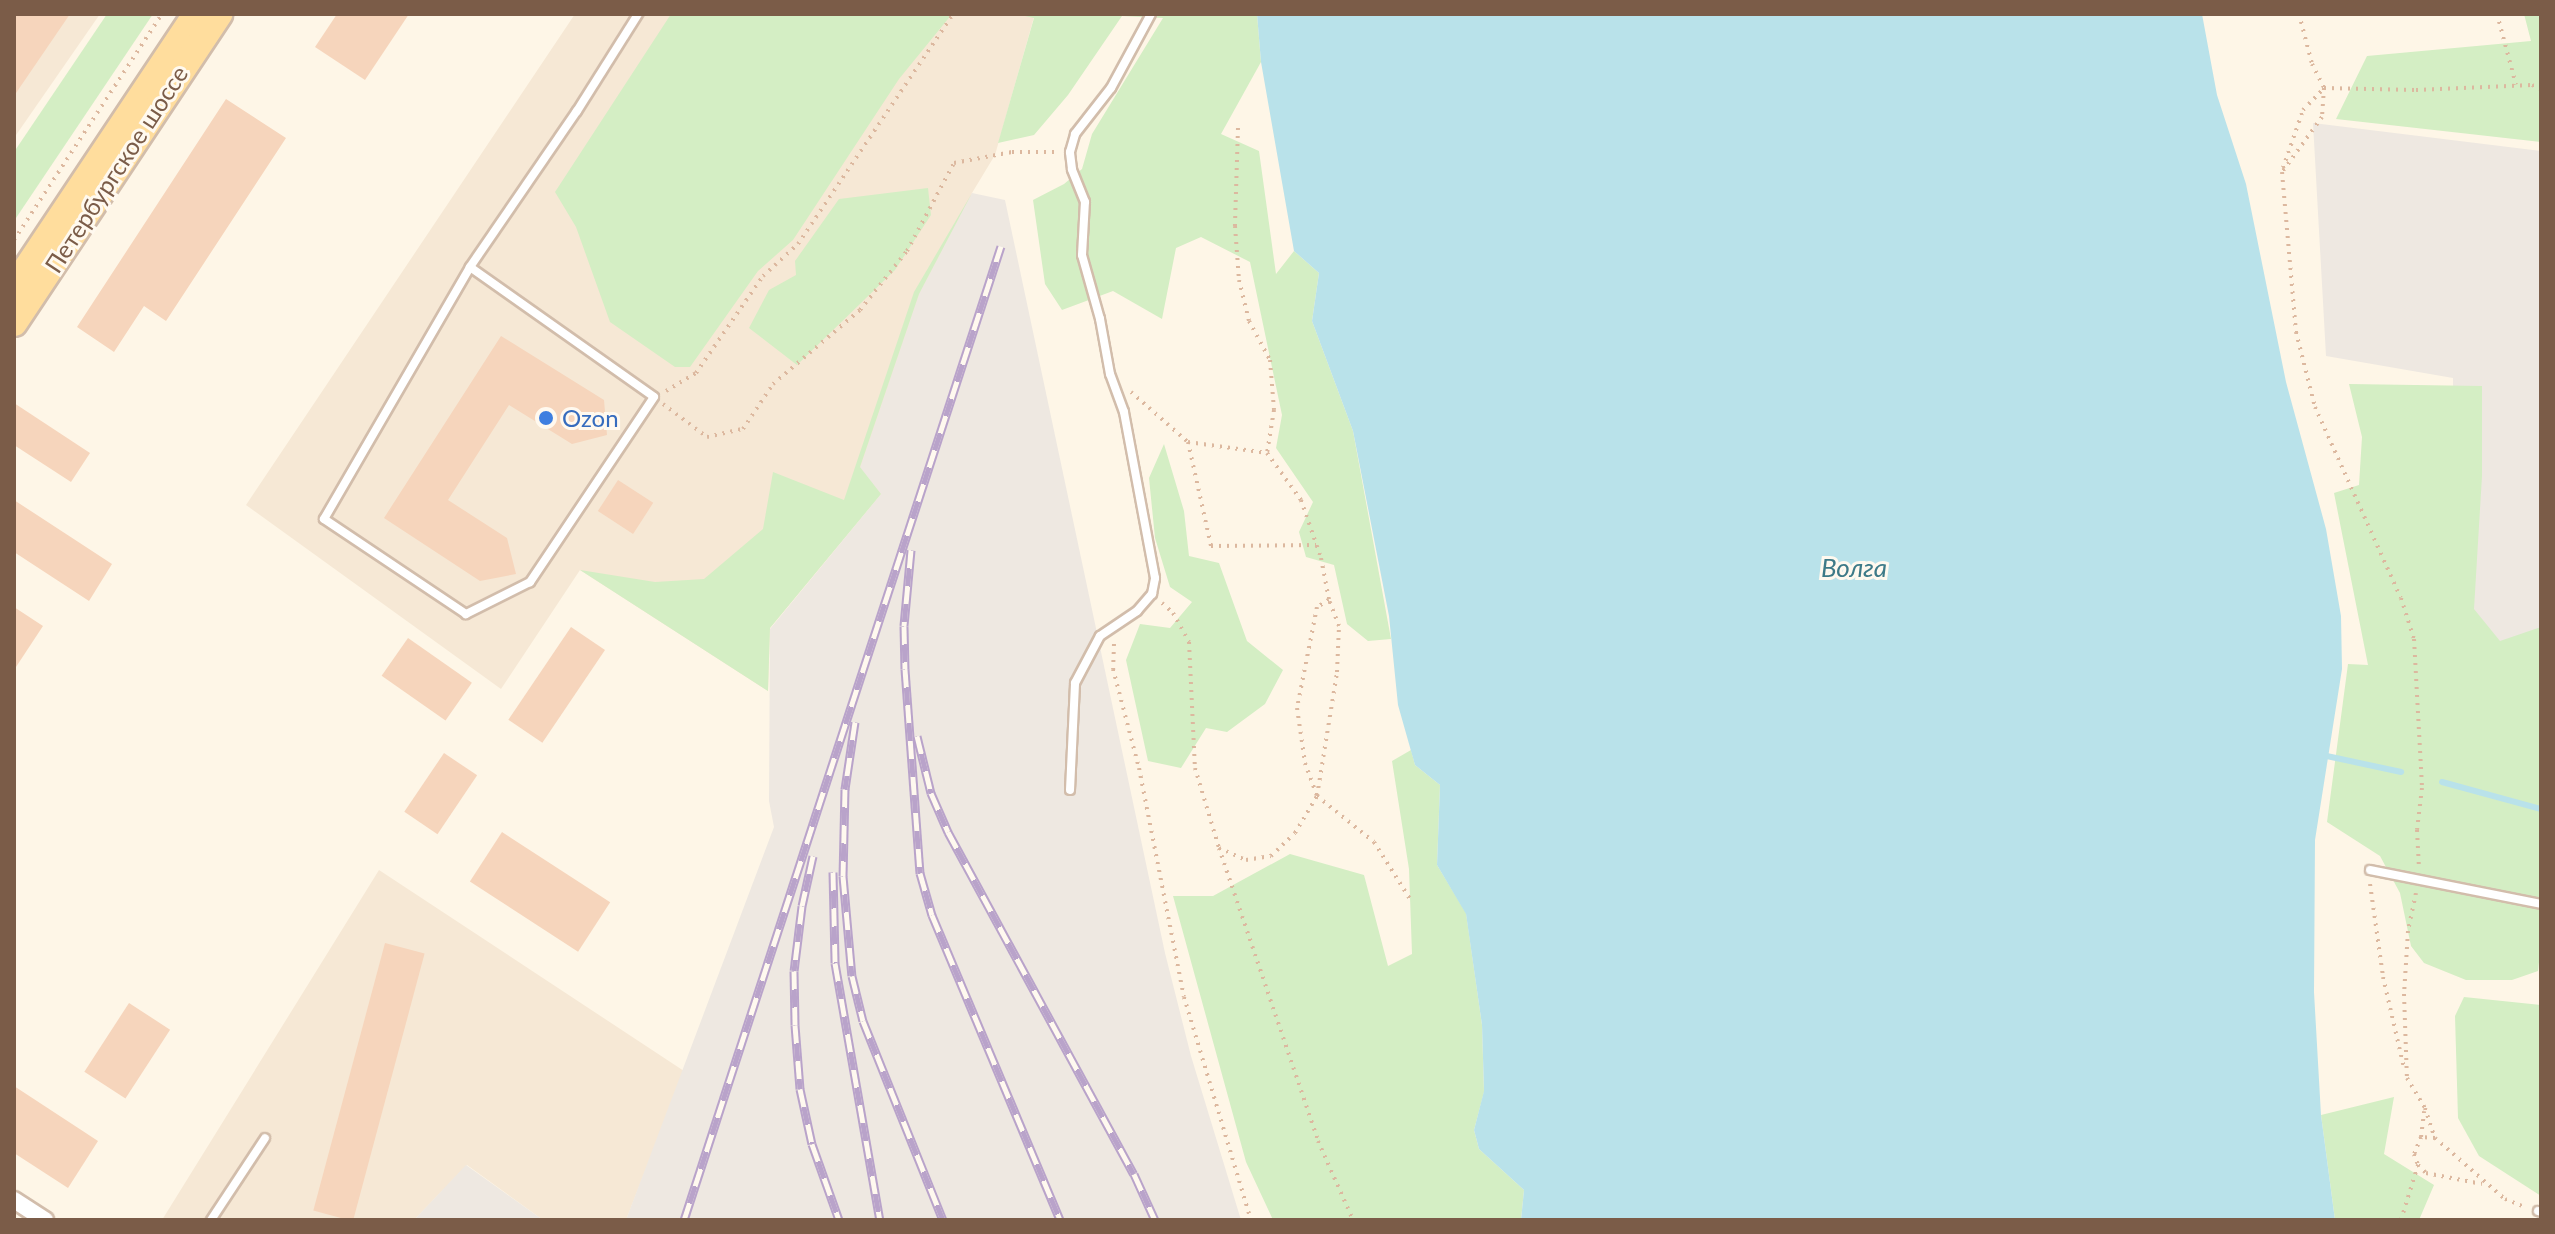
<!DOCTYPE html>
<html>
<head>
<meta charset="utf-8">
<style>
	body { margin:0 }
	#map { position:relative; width:2555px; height:1234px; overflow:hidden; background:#fef6e7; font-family:Lato,sans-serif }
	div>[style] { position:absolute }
	.residential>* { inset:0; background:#f6e8d5 }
	.industrial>* { inset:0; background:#eee8e1 }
	.green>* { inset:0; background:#d4eec4 }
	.water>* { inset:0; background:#b9e2ea }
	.stream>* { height:6px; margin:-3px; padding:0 3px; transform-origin:3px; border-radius:3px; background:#b9e2ea }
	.building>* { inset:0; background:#f6d5bc; transform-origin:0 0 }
	.path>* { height:4px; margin-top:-2px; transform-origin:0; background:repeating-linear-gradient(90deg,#dcb89f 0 2px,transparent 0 8px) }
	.roads { filter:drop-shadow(2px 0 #d2bdab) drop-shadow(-2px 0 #d2bdab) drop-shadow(0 2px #d2bdab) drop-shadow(0 -2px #d2bdab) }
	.lane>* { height:8px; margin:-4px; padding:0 4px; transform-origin:4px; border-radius:4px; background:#fff }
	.street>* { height:16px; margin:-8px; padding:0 8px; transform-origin:8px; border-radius:8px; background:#fff }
	.primary>* { height:26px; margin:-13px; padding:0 13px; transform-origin:13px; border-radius:13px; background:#ffdd9d }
	.rail>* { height:9px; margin-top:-4.5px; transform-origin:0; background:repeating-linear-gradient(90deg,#fff9ef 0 18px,#b9a3ca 0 36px); box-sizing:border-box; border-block:2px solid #b9a3ca }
	.dots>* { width:22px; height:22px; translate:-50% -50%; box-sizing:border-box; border:4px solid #fff9ef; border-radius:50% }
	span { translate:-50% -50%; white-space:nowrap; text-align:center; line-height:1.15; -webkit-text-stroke:6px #fff9ef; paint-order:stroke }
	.street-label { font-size:24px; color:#7b5c48 }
	.shop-label { font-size:24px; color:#366cbe }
	.left { translate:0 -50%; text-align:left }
	.water-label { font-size:26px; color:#3d7a88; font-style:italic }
	.frame { position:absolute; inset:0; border:16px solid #7b5c48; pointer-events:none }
</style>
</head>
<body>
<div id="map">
	<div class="residential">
		<i style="clip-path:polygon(14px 14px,100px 14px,14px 138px)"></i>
		<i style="clip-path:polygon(575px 14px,1016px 14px,1034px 17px,995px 155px,972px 193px,881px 494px,770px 628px,768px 691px,580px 570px,501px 689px,246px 505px)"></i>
		<i style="clip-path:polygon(379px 870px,684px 1071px,626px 1220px,543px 1220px,467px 1165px,414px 1220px,162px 1220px)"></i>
	</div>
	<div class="industrial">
		<i style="clip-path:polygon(2313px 123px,2541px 151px,2541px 730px,2453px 715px,2453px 378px,2326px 356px)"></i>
		<i style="clip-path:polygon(972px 193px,1005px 200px,1165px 953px,1191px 1056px,1241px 1220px,626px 1220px,774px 827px,769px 801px,770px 629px,881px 494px,860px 468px,919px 294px)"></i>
		<i style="clip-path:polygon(466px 1165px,543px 1220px,414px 1220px)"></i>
	</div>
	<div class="green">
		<i style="clip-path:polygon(107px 14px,153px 14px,14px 221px,14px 152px)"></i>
		<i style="clip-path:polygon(671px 14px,952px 14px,899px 79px,793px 240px,758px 271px,690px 367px,675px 367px,610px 322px,576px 227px,555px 192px)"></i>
		<i style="clip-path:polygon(1016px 14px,1257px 14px,1261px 62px,1221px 134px,1259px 151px,1276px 274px,1294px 251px,1319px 273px,1312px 321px,1353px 431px,1391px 639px,1368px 641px,1347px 624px,1334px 565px,1306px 557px,1299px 532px,1313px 502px,1276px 448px,1282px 415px,1250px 262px,1201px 237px,1176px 248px,1162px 319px,1113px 291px,1062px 310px,1045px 284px,1033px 200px,1064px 184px,1082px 169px,1092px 134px,1163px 18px,1122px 16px,1068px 95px,1034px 135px,998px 143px,1034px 18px)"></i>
		<i style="clip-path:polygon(2524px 14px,2541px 14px,2541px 142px,2336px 119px,2367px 56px,2531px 41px)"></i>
		<i style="clip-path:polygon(928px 188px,931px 215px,895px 270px,797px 365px,749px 328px,769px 290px,796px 275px,795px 261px,839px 199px)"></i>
		<i style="clip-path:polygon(972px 193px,919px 294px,860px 467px,881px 494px,770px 628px,768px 691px,580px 570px,655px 582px,704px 579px,763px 529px,773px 472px,844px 500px,914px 292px)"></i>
		<i style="clip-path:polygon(2349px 384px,2482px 386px,2482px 476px,2474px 609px,2500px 641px,2541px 627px,2541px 944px,2538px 971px,2512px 980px,2466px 980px,2424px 963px,2411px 946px,2400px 893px,2380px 856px,2327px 822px,2348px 664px,2368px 665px,2334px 493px,2359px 485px,2362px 437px)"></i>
		<i style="clip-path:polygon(1164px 444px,1184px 511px,1189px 556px,1219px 563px,1247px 641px,1283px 670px,1265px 704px,1227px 732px,1206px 728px,1181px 768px,1148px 761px,1126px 660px,1140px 624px,1170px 628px,1192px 602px,1170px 587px,1155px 538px,1149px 478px)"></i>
		<i style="clip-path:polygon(1411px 750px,1415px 765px,1440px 785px,1437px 865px,1466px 913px,1482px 1025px,1484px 1092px,1474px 1130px,1479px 1149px,1524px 1190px,1521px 1220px,1273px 1220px,1246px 1162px,1173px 896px,1213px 896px,1290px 854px,1364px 875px,1388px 966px,1412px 954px,1409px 869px,1392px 761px)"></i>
		<i style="clip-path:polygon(2464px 997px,2541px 1005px,2541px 1196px,2479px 1156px,2458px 1118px,2455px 1016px)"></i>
		<i style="clip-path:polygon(2394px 1097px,2384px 1154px,2434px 1185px,2419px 1220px,2335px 1220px,2321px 1115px)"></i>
	</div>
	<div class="water">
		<i style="clip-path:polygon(1257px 14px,2202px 14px,2217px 95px,2246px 184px,2286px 382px,2326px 529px,2341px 616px,2342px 669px,2315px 840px,2314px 992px,2321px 1115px,2335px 1220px,1521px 1220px,1524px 1190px,1479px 1149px,1474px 1130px,1484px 1091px,1482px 1025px,1466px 914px,1437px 865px,1440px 785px,1415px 765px,1398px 705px,1389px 616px,1353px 431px,1312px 321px,1319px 273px,1294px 251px,1261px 62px)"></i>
	</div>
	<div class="stream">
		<i style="left:2322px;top:755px;width:81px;rotate:12.1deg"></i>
		<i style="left:2442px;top:782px;width:103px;rotate:15.3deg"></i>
	</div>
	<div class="building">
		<i style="clip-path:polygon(14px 14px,70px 14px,14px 96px)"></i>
		<i style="clip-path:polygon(337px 14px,409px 14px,365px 80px,315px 47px)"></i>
		<i style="clip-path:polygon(226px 99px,286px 138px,166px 321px,144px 306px,114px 352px,77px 327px)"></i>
		<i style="clip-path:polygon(501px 336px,604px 400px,607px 435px,572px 444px,509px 405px,448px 500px,507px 538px,516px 574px,480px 581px,384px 518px)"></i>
		<i style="clip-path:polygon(14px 403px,90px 453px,71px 482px,14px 445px)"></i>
		<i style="left:618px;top:480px;width:42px;height:37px;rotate:33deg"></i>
		<i style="clip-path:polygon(14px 500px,112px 564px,89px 601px,14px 552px)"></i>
		<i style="clip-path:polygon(14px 607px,43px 626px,14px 670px)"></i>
		<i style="left:571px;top:627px;width:41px;height:112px;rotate:34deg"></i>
		<i style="left:408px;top:638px;width:78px;height:46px;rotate:35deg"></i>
		<i style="left:444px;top:753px;width:40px;height:71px;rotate:34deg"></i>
		<i style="left:502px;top:832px;width:129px;height:59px;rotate:33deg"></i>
		<i style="left:385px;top:943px;width:41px;height:277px;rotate:15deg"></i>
		<i style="left:129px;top:1003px;width:49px;height:82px;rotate:33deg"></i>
		<i style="clip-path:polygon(14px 1086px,98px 1141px,68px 1188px,14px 1153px)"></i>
	</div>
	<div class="path">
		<i style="left:2299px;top:14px;width:52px;rotate:75.4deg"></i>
		<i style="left:2312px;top:64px;width:27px;rotate:63deg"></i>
		<i style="left:2324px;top:88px;width:29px;rotate:94deg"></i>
		<i style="left:2322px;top:117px;width:68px;rotate:126deg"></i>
		<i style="left:2282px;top:172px;width:161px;rotate:85deg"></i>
		<i style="left:2296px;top:332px;width:77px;rotate:75.8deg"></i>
		<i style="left:2315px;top:407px;width:209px;rotate:65.8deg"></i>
		<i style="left:2401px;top:598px;width:43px;rotate:72.4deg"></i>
		<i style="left:2414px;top:639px;width:149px;rotate:86.9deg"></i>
		<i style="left:2422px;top:788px;width:42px;rotate:96.8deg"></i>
		<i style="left:2417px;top:830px;width:39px;rotate:87deg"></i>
		<i style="left:2497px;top:14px;width:73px;rotate:75deg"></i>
		<i style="left:1238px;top:128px;width:98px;rotate:91.8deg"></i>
		<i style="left:1235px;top:226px;width:54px;rotate:85.8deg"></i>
		<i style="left:1239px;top:280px;width:42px;rotate:76.3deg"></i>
		<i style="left:1249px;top:321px;width:44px;rotate:61.7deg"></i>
		<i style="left:1270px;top:360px;width:50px;rotate:85.4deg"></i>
		<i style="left:1274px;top:410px;width:44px;rotate:99.2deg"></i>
		<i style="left:2283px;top:168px;width:61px;rotate:-71deg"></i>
		<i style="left:2303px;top:110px;width:30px;rotate:-46deg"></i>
		<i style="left:2324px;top:88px;width:92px;rotate:1.2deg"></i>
		<i style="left:2416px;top:90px;width:116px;rotate:-2.5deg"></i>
		<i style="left:2532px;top:85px;width:10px;rotate:24deg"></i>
		<i style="left:14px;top:240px;width:270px;rotate:-56.8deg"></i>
		<i style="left:666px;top:391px;width:35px;rotate:-31deg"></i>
		<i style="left:696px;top:373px;width:118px;rotate:-55.4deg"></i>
		<i style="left:763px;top:276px;width:47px;rotate:-42.4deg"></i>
		<i style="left:798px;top:244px;width:277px;rotate:-56deg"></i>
		<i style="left:1131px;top:392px;width:76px;rotate:41.3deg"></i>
		<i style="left:1188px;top:442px;width:80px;rotate:7.9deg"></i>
		<i style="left:1267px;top:453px;width:58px;rotate:54.1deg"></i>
		<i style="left:1301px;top:500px;width:61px;rotate:71deg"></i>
		<i style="left:1321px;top:558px;width:43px;rotate:79.2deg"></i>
		<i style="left:663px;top:404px;width:55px;rotate:36.9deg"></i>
		<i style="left:707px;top:437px;width:37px;rotate:-13deg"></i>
		<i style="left:743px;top:429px;width:54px;rotate:-56.3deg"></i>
		<i style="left:773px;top:384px;width:114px;rotate:-40.4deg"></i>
		<i style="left:860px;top:310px;width:75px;rotate:-51.5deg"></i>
		<i style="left:907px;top:251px;width:100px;rotate:-61.9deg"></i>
		<i style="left:954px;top:163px;width:59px;rotate:-10.7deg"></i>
		<i style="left:1012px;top:152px;width:44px"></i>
		<i style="left:1188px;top:442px;width:107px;rotate:77.5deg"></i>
		<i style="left:1211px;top:546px;width:105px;rotate:-0.5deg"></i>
		<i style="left:1162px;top:603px;width:15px;rotate:42deg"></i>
		<i style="left:1173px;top:613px;width:33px;rotate:61deg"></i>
		<i style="left:1189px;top:642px;width:126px;rotate:87.3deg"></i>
		<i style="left:1195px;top:768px;width:84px;rotate:73.3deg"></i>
		<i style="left:1219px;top:848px;width:309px;rotate:71.3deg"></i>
		<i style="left:1318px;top:1141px;width:86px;rotate:66.1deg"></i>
		<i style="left:1114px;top:644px;width:25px;rotate:92deg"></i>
		<i style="left:1113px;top:669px;width:102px;rotate:75.3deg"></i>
		<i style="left:1139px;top:768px;width:233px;rotate:78.9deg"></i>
		<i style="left:1184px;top:997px;width:233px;rotate:73.3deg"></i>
		<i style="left:1219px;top:848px;width:30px;rotate:24deg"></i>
		<i style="left:1246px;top:860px;width:25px;rotate:-9deg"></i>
		<i style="left:1271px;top:856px;width:33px;rotate:-44deg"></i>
		<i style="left:1295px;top:833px;width:43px;rotate:-59.3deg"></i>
		<i style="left:1317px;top:796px;width:126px;rotate:-80.8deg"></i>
		<i style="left:1337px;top:672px;width:46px;rotate:-87.5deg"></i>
		<i style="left:1339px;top:626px;width:28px;rotate:-111deg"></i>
		<i style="left:1329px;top:600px;width:14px;rotate:150deg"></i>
		<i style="left:1317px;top:607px;width:103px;rotate:101.2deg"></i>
		<i style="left:1297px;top:708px;width:56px;rotate:81.7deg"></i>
		<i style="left:1305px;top:763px;width:35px;rotate:70deg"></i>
		<i style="left:1317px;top:796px;width:73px;rotate:38.9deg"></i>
		<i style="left:1374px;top:842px;width:67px;rotate:57.7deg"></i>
		<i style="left:2370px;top:884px;width:94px;rotate:82deg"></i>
		<i style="left:2383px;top:977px;width:93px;rotate:77deg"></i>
		<i style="left:2416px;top:893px;width:39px;rotate:102deg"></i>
		<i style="left:2408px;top:931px;width:63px;rotate:93.6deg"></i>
		<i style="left:2404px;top:994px;width:84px;rotate:88deg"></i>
		<i style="left:2407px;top:1078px;width:35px;rotate:59deg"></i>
		<i style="left:2425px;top:1108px;width:32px;rotate:72deg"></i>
		<i style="left:2435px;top:1138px;width:93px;rotate:41.1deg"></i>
		<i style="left:2505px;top:1199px;width:22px;rotate:22deg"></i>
		<i style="left:2421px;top:1137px;width:26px;rotate:-83deg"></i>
		<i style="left:2435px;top:1138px;width:14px;rotate:-176deg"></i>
		<i style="left:2421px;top:1137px;width:18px;rotate:112deg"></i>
		<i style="left:2414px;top:1154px;width:12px;rotate:70deg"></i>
		<i style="left:2418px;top:1165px;width:11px;rotate:45deg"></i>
		<i style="left:2426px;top:1173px;width:57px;rotate:11.1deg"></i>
		<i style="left:2401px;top:1220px;width:58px;rotate:-72.8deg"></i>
	</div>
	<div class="roads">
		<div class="lane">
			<i style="left:470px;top:267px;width:225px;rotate:35.2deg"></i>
			<i style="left:654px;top:397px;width:223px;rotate:123.8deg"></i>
			<i style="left:530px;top:582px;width:72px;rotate:153.4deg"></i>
			<i style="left:466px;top:614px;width:171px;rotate:-146.2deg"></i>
			<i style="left:324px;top:519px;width:291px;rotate:-59.9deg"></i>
			<i style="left:470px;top:267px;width:189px;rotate:-55.6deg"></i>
			<i style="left:577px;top:111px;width:115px;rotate:-57.8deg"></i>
			<i style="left:1070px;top:790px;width:107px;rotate:-87.3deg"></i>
			<i style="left:1075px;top:683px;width:53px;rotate:-62deg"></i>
			<i style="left:1100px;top:636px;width:45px;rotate:-34deg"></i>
			<i style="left:1137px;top:611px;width:23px;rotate:-49deg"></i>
			<i style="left:1152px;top:594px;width:16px;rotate:-79deg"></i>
			<i style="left:1155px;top:578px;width:169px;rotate:-100.6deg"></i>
			<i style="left:1124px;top:412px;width:40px;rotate:-110.2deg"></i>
			<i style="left:1110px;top:374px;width:56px;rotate:-100.3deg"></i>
			<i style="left:1100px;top:319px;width:66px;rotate:-105.7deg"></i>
			<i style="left:1082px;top:255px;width:53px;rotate:-86.8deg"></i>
			<i style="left:1085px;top:202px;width:35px;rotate:-112deg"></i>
			<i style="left:1072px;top:169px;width:17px;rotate:-97deg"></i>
			<i style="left:1070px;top:152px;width:19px;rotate:-74deg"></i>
			<i style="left:1075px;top:134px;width:58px;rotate:-52deg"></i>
			<i style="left:1111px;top:88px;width:84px;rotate:-61.6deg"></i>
			<i style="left:2370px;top:870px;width:174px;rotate:11.2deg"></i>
			<i style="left:2538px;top:1211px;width:3px;rotate:18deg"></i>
			<i style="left:211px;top:1220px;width:98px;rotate:-56.6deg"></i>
		</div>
		<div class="street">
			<i style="left:14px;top:1200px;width:37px;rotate:33deg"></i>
		</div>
		<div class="primary">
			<i style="left:14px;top:287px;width:328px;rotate:-56.3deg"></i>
			<i style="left:14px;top:323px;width:371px;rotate:-56.4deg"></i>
		</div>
	</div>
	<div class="rail">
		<i style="left:911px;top:550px;width:76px;rotate:95.3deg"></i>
		<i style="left:904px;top:626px;width:43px;rotate:88.7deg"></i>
		<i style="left:905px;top:669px;width:205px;rotate:85.8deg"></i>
		<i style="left:920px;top:873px;width:44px;rotate:74.1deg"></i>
		<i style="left:932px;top:915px;width:331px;rotate:67.2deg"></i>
		<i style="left:855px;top:722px;width:68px;rotate:98.5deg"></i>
		<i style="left:845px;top:789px;width:87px;rotate:91.3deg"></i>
		<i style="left:843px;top:876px;width:100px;rotate:84.9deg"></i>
		<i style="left:852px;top:976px;width:46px;rotate:76.3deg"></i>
		<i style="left:863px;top:1021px;width:214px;rotate:68.1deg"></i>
		<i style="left:917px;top:736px;width:59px;rotate:76.2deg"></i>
		<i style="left:931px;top:793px;width:43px;rotate:66.4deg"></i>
		<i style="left:948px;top:832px;width:389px;rotate:61.5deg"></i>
		<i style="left:1134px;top:1174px;width:51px;rotate:65.5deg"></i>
		<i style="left:813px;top:856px;width:51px;rotate:102.4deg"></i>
		<i style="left:802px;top:906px;width:65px;rotate:97deg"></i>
		<i style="left:794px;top:971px;width:54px;rotate:88.9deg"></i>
		<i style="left:795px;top:1025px;width:64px;rotate:85.5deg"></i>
		<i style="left:800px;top:1089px;width:56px;rotate:77.7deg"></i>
		<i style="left:812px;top:1144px;width:81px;rotate:70.4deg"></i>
		<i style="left:833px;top:872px;width:91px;rotate:88.7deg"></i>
		<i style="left:835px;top:963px;width:261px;rotate:80.1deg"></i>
		<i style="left:684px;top:1220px;width:1024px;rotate:-71.97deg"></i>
	</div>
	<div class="dots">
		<i style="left:546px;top:418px;background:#3f7fe0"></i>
	</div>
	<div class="street-label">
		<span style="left:116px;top:169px;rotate:-57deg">Петербургское шоссе</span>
	</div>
	<div class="shop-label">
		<span class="left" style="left:562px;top:418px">Ozon</span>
	</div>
	<div class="water-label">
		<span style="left:1854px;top:568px">Волга</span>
	</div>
	<div class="frame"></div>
</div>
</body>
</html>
